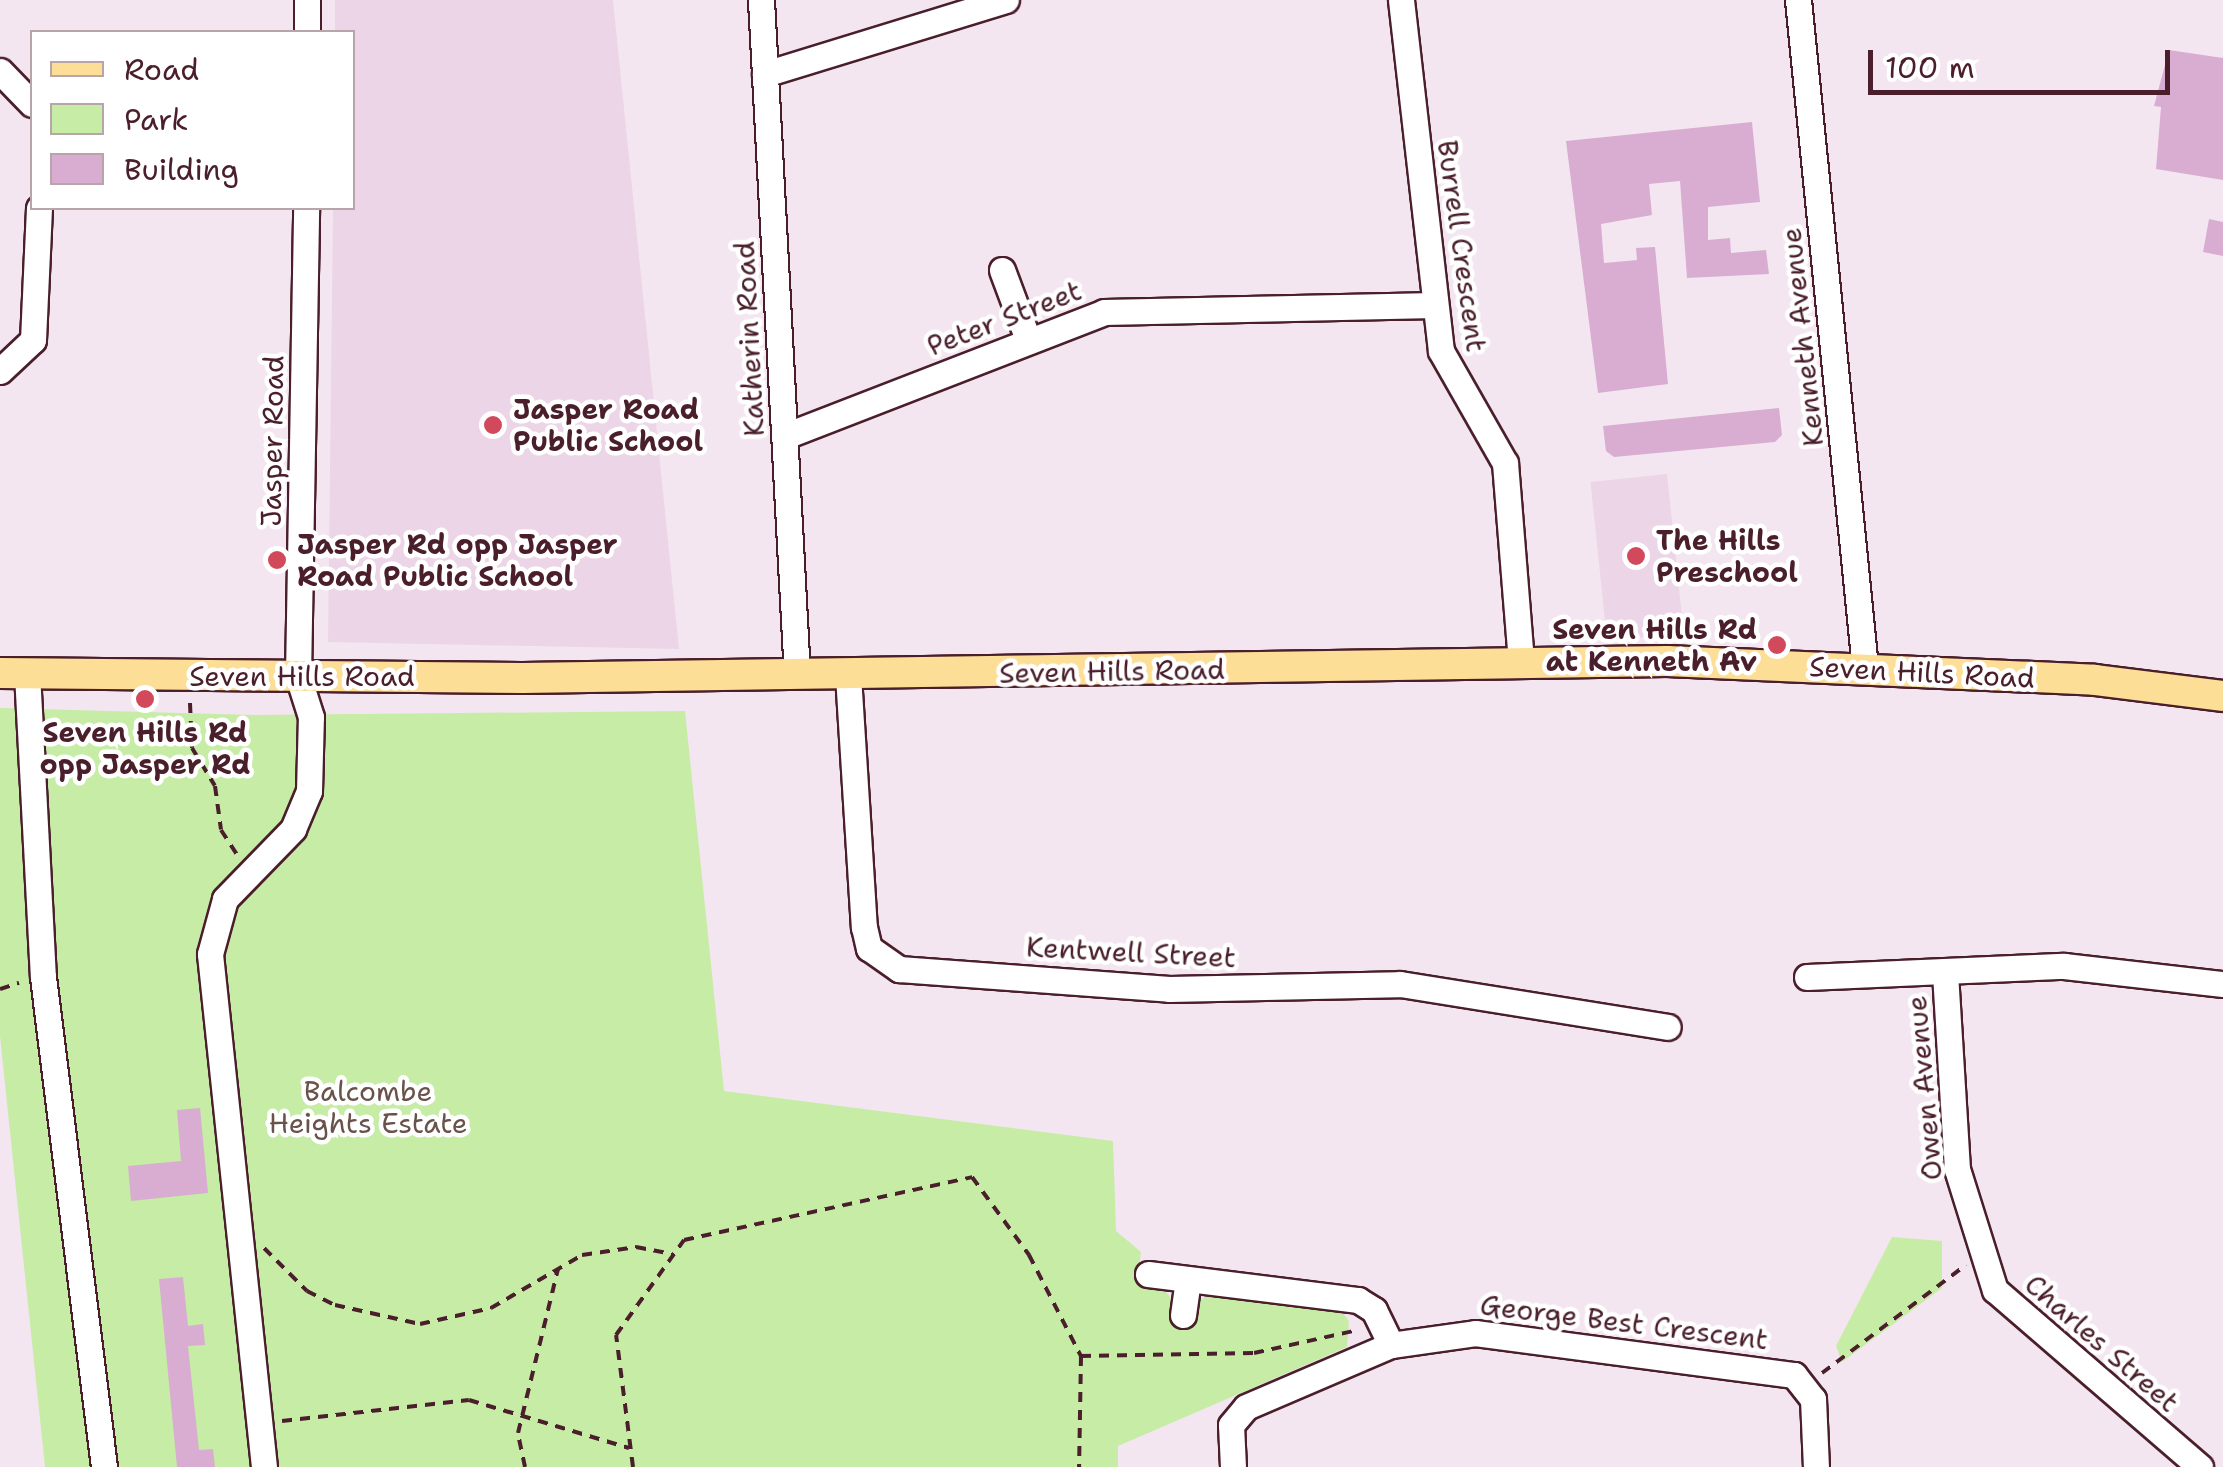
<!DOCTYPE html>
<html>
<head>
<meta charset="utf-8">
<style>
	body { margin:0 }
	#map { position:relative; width:2223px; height:1467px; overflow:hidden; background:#f4e6f1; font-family:"Shantell Sans",sans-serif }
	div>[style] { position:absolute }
	.built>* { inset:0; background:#ecd5e7; transform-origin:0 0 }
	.green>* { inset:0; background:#c6eca6 }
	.building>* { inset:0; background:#d9add1 }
	.path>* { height:4px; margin-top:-2px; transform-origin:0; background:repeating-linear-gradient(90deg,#4a1f2b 0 10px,transparent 0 18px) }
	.roads { filter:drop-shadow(2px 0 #4a1f2b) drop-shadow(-2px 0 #4a1f2b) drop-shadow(0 2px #4a1f2b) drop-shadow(0 -2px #4a1f2b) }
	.minor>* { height:25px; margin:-12.5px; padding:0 12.5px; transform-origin:12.5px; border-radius:12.5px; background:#fff }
	.major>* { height:30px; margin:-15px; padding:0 15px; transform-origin:15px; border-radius:15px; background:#fcde96 }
	.dots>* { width:28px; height:28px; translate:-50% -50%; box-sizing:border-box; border:5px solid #fff; border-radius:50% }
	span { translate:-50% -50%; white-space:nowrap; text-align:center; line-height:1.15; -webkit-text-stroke:9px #fff; paint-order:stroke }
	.street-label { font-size:28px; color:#4a1f2b }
	.poi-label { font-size:28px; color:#4a1f2b; font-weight:700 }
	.left { translate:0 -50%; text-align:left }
	.right { translate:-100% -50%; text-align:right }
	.park-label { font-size:28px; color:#69524a }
	.legend { position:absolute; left:30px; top:30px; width:325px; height:180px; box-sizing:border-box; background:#fff; border:2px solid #b7a5aa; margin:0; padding:12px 18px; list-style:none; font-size:30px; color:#4a1f2b }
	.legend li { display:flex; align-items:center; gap:20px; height:50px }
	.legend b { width:50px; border:2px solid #b7a5aa }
	.scale { position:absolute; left:1868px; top:50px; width:302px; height:45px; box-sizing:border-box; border:5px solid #4a1f2b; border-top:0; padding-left:12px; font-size:30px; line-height:35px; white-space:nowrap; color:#4a1f2b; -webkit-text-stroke:8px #fff; paint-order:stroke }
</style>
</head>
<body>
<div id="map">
	<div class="built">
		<i style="clip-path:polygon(335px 0,613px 0,679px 649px,328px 642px,333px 208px,352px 208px,352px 32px,335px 32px)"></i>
		<i style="left:1667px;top:474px;width:160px;height:77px;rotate:84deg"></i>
	</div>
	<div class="green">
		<i style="clip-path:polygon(0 708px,254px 715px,685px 711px,724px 1091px,1113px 1141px,1116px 1231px,1141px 1252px,1137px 1284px,1162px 1287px,1173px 1301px,1171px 1318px,1195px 1321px,1197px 1303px,1211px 1292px,1338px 1307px,1349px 1321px,1347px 1347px,1118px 1446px,1118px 1467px,45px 1467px,0 1036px)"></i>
		<i style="clip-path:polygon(1892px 1237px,1942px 1241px,1942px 1288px,1842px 1362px,1836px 1346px)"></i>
	</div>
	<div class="building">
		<i style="clip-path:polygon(2169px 50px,2223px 58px,2223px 180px,2156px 169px,2161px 107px,2154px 106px)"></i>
		<i style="clip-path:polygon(1752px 122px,1760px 202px,1708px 207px,1708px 240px,1730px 238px,1731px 253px,1766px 250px,1769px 274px,1687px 278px,1680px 181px,1649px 184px,1652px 215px,1601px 224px,1604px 263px,1637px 260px,1636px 248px,1655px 247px,1668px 384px,1598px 393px,1566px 141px)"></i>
		<i style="clip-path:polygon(2209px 219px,2223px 222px,2223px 256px,2203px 252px)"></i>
		<i style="clip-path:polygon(1779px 408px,1782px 435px,1775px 442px,1614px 457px,1606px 451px,1603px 426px)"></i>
		<i style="clip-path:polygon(200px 1108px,208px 1193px,131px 1201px,128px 1166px,181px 1161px,177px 1110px)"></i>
		<i style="clip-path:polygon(183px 1277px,188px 1326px,203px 1324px,205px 1345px,188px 1346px,199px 1450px,213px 1449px,215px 1467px,177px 1467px,159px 1279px)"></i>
	</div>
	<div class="path">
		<i style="left:190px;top:703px;width:45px;rotate:87.5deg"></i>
		<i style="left:192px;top:748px;width:44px;rotate:58.8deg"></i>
		<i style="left:215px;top:786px;width:44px;rotate:82.2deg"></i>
		<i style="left:221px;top:830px;width:30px;rotate:57deg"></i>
		<i style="left:0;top:989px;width:20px;rotate:-18deg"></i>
		<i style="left:264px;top:1248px;width:61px;rotate:45deg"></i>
		<i style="left:307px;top:1291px;width:31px;rotate:27deg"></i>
		<i style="left:335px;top:1305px;width:87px;rotate:12.6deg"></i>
		<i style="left:420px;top:1324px;width:73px;rotate:-12.7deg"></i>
		<i style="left:491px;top:1308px;width:105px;rotate:-30.2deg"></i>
		<i style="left:582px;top:1255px;width:55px;rotate:-8.4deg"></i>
		<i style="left:636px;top:1247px;width:37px;rotate:11deg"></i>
		<i style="left:1081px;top:1356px;width:173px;rotate:-1deg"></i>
		<i style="left:1254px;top:1353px;width:107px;rotate:-12.5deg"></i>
		<i style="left:1822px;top:1373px;width:180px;rotate:-36.9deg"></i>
		<i style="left:282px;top:1421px;width:188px;rotate:-6.4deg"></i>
		<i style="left:469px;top:1400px;width:167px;rotate:16.7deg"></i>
		<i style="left:525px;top:1467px;width:35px;rotate:-102deg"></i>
		<i style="left:518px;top:1433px;width:169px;rotate:-76.3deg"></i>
		<i style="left:633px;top:1467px;width:133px;rotate:-97.3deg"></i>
		<i style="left:616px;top:1335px;width:117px;rotate:-54.4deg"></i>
		<i style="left:684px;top:1240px;width:295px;rotate:-12.3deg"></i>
		<i style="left:972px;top:1177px;width:97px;rotate:53.8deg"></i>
		<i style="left:1029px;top:1255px;width:114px;rotate:62.8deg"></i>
		<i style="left:1081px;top:1356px;width:111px;rotate:91deg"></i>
	</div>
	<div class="roads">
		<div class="minor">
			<i style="left:761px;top:0;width:676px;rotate:86.95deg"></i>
			<i style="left:1401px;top:0;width:353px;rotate:83.5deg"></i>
			<i style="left:1441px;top:351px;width:129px;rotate:60.3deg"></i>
			<i style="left:1505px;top:463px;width:202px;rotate:85.4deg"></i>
			<i style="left:1798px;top:0;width:671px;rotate:84.27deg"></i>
			<i style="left:307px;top:32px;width:32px;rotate:-90deg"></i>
			<i style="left:0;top:71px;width:46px;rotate:45.9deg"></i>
			<i style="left:765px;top:74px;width:252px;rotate:-17.1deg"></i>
			<i style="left:1002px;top:270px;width:72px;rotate:69.5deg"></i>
			<i style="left:0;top:371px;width:45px;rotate:-43.2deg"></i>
			<i style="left:33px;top:340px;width:132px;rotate:-87.4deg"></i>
			<i style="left:785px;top:436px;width:342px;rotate:-21.2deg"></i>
			<i style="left:1104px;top:312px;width:331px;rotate:-1.2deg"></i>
			<i style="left:27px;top:673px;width:304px;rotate:87deg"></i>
			<i style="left:43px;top:977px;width:494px;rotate:82.9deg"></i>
			<i style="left:848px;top:675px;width:253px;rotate:86.4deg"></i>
			<i style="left:864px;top:927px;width:22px;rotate:77deg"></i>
			<i style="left:869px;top:948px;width:37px;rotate:35deg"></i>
			<i style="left:899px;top:969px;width:271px;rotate:4.2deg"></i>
			<i style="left:1169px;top:989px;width:231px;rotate:-1.2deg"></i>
			<i style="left:1400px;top:984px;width:271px;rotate:9.1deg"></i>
			<i style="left:1945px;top:973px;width:196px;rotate:86.5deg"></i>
			<i style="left:1957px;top:1169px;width:127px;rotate:72.6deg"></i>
			<i style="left:1995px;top:1290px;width:271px;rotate:40.8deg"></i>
			<i style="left:1807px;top:977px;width:257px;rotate:-2.5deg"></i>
			<i style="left:2064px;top:966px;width:160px;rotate:6.5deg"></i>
			<i style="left:1148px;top:1274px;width:212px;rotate:7.1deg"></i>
			<i style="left:1358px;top:1300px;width:19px;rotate:32deg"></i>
			<i style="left:1374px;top:1310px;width:39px;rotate:64deg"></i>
			<i style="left:1183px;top:1315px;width:36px;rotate:-82deg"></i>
			<i style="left:264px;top:1467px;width:516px;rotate:-96.01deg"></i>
			<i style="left:210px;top:954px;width:57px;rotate:-74.7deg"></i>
			<i style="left:225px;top:899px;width:98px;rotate:-45.8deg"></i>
			<i style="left:293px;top:829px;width:41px;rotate:-67.2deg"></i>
			<i style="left:309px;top:791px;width:74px;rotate:-88.5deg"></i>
			<i style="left:311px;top:717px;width:43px;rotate:-107.6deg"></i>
			<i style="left:298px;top:676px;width:468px;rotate:-89deg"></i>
			<i style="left:1233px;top:1467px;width:42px;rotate:-92.7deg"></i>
			<i style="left:1231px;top:1425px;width:23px;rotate:-50deg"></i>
			<i style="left:1246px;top:1407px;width:158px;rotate:-23.2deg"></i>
			<i style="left:1391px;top:1345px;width:85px;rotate:-8.1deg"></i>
			<i style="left:1475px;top:1333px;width:322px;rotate:7.5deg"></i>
			<i style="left:1794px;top:1375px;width:31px;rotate:52deg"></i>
			<i style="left:1813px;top:1399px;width:68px;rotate:87.5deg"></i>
		</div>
		<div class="major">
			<i style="left:0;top:673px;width:522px;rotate:0.55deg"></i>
			<i style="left:522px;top:678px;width:1145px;rotate:-0.85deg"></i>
			<i style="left:1667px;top:661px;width:428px;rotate:2.5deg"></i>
			<i style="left:2095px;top:680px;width:129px;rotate:7.1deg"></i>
		</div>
	</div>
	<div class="dots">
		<i style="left:493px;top:425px;background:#d1495b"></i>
		<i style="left:1636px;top:556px;background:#d1495b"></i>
		<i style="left:277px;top:560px;background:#d1495b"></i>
		<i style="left:1777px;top:645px;background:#d1495b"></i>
		<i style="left:145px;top:699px;background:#d1495b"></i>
	</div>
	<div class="street-label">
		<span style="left:1462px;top:246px;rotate:82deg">Burrell Crescent</span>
		<span style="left:1004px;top:318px;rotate:-21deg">Peter Street</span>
		<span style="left:1802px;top:337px;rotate:-96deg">Kenneth Avenue</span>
		<span style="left:749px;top:339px;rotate:-93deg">Katherin Road</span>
		<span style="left:272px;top:441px;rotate:-89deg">Jasper Road</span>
		<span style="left:1112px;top:671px;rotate:-1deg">Seven Hills Road</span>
		<span style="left:1922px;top:672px;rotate:3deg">Seven Hills Road</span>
		<span style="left:302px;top:676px">Seven Hills Road</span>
		<span style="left:1131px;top:952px;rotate:3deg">Kentwell Street</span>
		<span style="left:1924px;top:1088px;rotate:-95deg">Owen Avenue</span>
		<span style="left:1624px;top:1322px;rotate:7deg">George Best Crescent</span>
		<span style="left:2102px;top:1343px;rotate:41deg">Charles Street</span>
	</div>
	<div class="poi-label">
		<span class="left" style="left:513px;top:425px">Jasper Road<br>Public School</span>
		<span class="left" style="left:1656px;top:556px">The Hills<br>Preschool</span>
		<span class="left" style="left:297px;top:560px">Jasper Rd opp Jasper<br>Road Public School</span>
		<span class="right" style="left:1757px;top:645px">Seven Hills Rd<br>at Kenneth Av</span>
		<span style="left:145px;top:748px">Seven Hills Rd<br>opp Jasper Rd</span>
	</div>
	<div class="park-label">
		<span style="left:368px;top:1107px">Balcombe<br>Heights Estate</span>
	</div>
	<ul class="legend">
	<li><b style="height:12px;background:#fcde96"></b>Road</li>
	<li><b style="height:28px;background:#c6eca6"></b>Park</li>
	<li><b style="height:28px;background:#d9add1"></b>Building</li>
	</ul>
	<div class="scale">100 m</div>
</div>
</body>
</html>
